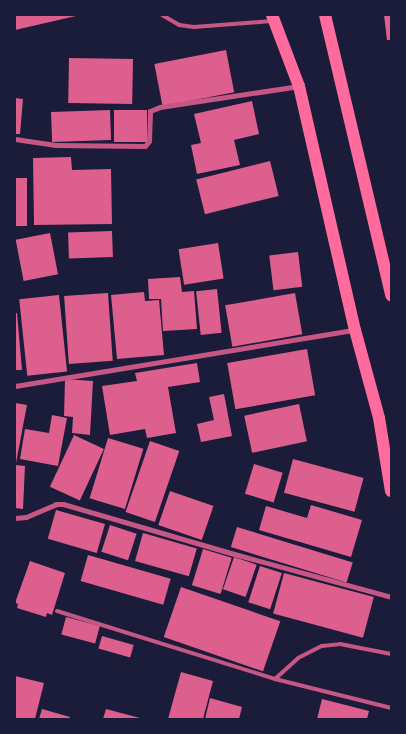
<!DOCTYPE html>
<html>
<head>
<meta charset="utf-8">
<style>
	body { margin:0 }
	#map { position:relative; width:406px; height:734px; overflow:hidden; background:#1b1b3a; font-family:Quicksand,sans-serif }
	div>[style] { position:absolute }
	.building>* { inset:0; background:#dd5f8e; transform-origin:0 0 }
	.service>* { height:4px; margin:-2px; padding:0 2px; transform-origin:2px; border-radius:2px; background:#c65784 }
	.minor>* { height:5px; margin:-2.5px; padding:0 2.5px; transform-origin:2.5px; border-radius:2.5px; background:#c65784 }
	.primary>* { height:12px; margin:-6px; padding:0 6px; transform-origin:6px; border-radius:6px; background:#ff6b9d }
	span { translate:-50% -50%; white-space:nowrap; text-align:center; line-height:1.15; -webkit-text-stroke:5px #1b1b3a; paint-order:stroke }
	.frame { position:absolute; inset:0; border:16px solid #1b1b3a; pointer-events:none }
</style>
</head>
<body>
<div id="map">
	<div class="building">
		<i style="clip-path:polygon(15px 15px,75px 15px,76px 16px,15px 30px)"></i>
		<i style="clip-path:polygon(384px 15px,391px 15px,391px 40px,387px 40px)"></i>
		<i style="left:226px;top:50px;width:43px;height:73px;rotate:79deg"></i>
		<i style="left:69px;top:58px;width:64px;height:45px;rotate:1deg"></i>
		<i style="clip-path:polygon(15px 98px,23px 99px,20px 134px,15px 134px)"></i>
		<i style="clip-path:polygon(252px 101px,259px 134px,234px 140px,240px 165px,197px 174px,191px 145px,201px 143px,194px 114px)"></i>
		<i style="left:110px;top:110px;width:30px;height:59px;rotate:88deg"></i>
		<i style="left:147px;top:110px;width:32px;height:33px;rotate:90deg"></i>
		<i style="clip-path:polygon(71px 157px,72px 170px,111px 169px,112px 224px,34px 225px,33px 158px)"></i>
		<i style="left:270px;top:161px;width:36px;height:76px;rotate:76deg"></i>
		<i style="left:15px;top:178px;width:12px;height:48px"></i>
		<i style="left:112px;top:231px;width:26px;height:44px;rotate:88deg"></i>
		<i style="left:50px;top:233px;width:42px;height:35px;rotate:79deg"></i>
		<i style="left:218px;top:243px;width:36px;height:40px;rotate:81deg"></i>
		<i style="left:298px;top:252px;width:35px;height:29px;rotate:83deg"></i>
		<i style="clip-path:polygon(180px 277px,182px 292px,194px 291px,197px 329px,163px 331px,161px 299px,149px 299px,148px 279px)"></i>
		<i style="left:217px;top:289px;width:44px;height:21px;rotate:84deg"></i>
		<i style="clip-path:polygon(144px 292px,145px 301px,159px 300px,164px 355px,117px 359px,111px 295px)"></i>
		<i style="left:108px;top:293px;width:68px;height:44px;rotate:86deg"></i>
		<i style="left:295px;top:293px;width:42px;height:71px;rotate:80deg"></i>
		<i style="left:59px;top:295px;width:77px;height:40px;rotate:84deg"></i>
		<i style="clip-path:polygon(15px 313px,17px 313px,22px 370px,15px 370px)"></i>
		<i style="left:307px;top:349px;width:47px;height:81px;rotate:80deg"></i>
		<i style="clip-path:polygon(197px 363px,200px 382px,168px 387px,176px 433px,147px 438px,145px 429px,110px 435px,102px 386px,137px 381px,135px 373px)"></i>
		<i style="clip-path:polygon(65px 379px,93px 381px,90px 435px,72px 433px,73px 417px,64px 416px)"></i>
		<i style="clip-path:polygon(224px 394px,232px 436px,201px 442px,197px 424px,214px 420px,209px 397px)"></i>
		<i style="clip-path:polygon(15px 403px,27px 405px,16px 463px,15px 463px)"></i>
		<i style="left:299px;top:404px;width:38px;height:56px;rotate:78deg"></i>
		<i style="clip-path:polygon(52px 415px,67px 418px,58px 466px,20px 459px,25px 429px,49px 433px)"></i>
		<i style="left:74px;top:435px;width:33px;height:57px;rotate:25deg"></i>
		<i style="left:108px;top:438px;width:37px;height:63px;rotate:17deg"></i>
		<i style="left:150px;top:441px;width:31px;height:75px;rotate:19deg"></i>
		<i style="left:293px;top:459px;width:73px;height:35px;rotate:15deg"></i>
		<i style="left:254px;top:464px;width:30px;height:31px;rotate:17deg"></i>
		<i style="clip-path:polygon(15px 465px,25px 466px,23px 509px,15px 508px)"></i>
		<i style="left:170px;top:491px;width:46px;height:36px;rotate:19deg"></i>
		<i style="clip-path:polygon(311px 505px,362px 520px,351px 557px,259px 530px,266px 506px,307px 518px)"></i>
		<i style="left:56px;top:510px;width:51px;height:30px;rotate:16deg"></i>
		<i style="left:110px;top:525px;width:28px;height:28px;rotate:18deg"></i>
		<i style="left:237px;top:527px;width:121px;height:21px;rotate:17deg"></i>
		<i style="left:143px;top:533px;width:56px;height:29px;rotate:16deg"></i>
		<i style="left:203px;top:549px;width:30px;height:38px;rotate:17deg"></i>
		<i style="left:88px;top:555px;width:86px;height:27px;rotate:16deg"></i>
		<i style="left:234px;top:557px;width:24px;height:34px;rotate:19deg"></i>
		<i style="clip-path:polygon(30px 561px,65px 573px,52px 615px,47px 613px,46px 617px,17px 608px,18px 604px,15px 603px)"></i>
		<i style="left:260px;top:566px;width:23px;height:38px;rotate:18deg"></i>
		<i style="left:284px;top:573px;width:93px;height:42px;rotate:15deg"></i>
		<i style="left:181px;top:587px;width:105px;height:53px;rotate:19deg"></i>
		<i style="left:66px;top:617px;width:35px;height:18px;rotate:15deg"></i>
		<i style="left:102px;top:636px;width:33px;height:13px;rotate:16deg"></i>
		<i style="clip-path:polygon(181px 672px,213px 681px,203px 719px,168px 719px)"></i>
		<i style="clip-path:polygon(15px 676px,44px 683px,35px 719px,15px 719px)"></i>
		<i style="clip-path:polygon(210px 698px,242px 707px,239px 719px,205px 719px)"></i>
		<i style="clip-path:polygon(322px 699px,369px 711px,367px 719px,317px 719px)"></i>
		<i style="clip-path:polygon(42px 709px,70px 717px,69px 719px,39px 719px)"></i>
		<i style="clip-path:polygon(106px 709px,140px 718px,140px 719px,103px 719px)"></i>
	</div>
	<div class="service">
		<i style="left:162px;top:15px;width:20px;rotate:30deg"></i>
		<i style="left:179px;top:25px;width:15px;rotate:8deg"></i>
		<i style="left:194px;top:27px;width:78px;rotate:-4.4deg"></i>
		<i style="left:57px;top:611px;width:228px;rotate:17.3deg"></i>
		<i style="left:275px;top:679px;width:120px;rotate:14deg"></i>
		<i style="left:275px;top:679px;width:31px;rotate:-42deg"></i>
		<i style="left:298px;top:658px;width:27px;rotate:-27deg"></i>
		<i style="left:322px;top:646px;width:18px;rotate:-6deg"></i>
		<i style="left:340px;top:644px;width:52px;rotate:11.1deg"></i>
	</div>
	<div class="minor">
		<i style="left:15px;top:139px;width:41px;rotate:8.3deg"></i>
		<i style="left:56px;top:145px;width:89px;rotate:0.6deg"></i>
		<i style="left:145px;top:146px;width:6px;rotate:-51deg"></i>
		<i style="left:149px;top:141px;width:30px;rotate:-88deg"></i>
		<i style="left:150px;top:111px;width:11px;rotate:-22deg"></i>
		<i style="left:160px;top:107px;width:141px;rotate:-8.6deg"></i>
		<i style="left:15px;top:386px;width:344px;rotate:-9.4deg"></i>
		<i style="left:15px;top:518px;width:11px;rotate:-5deg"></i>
		<i style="left:26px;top:517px;width:33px;rotate:-23deg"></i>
		<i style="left:56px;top:504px;width:7px"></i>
		<i style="left:63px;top:504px;width:171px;rotate:16.3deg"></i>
		<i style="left:227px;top:552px;width:170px;rotate:15.3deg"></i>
	</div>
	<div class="primary">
		<i style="left:272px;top:15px;width:76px;rotate:69.2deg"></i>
		<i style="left:299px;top:86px;width:250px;rotate:77.1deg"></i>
		<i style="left:355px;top:330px;width:91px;rotate:74.7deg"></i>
		<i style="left:379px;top:418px;width:74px;rotate:80.7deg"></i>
		<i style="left:325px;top:15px;width:288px;rotate:76.7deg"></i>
	</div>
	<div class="frame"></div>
</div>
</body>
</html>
